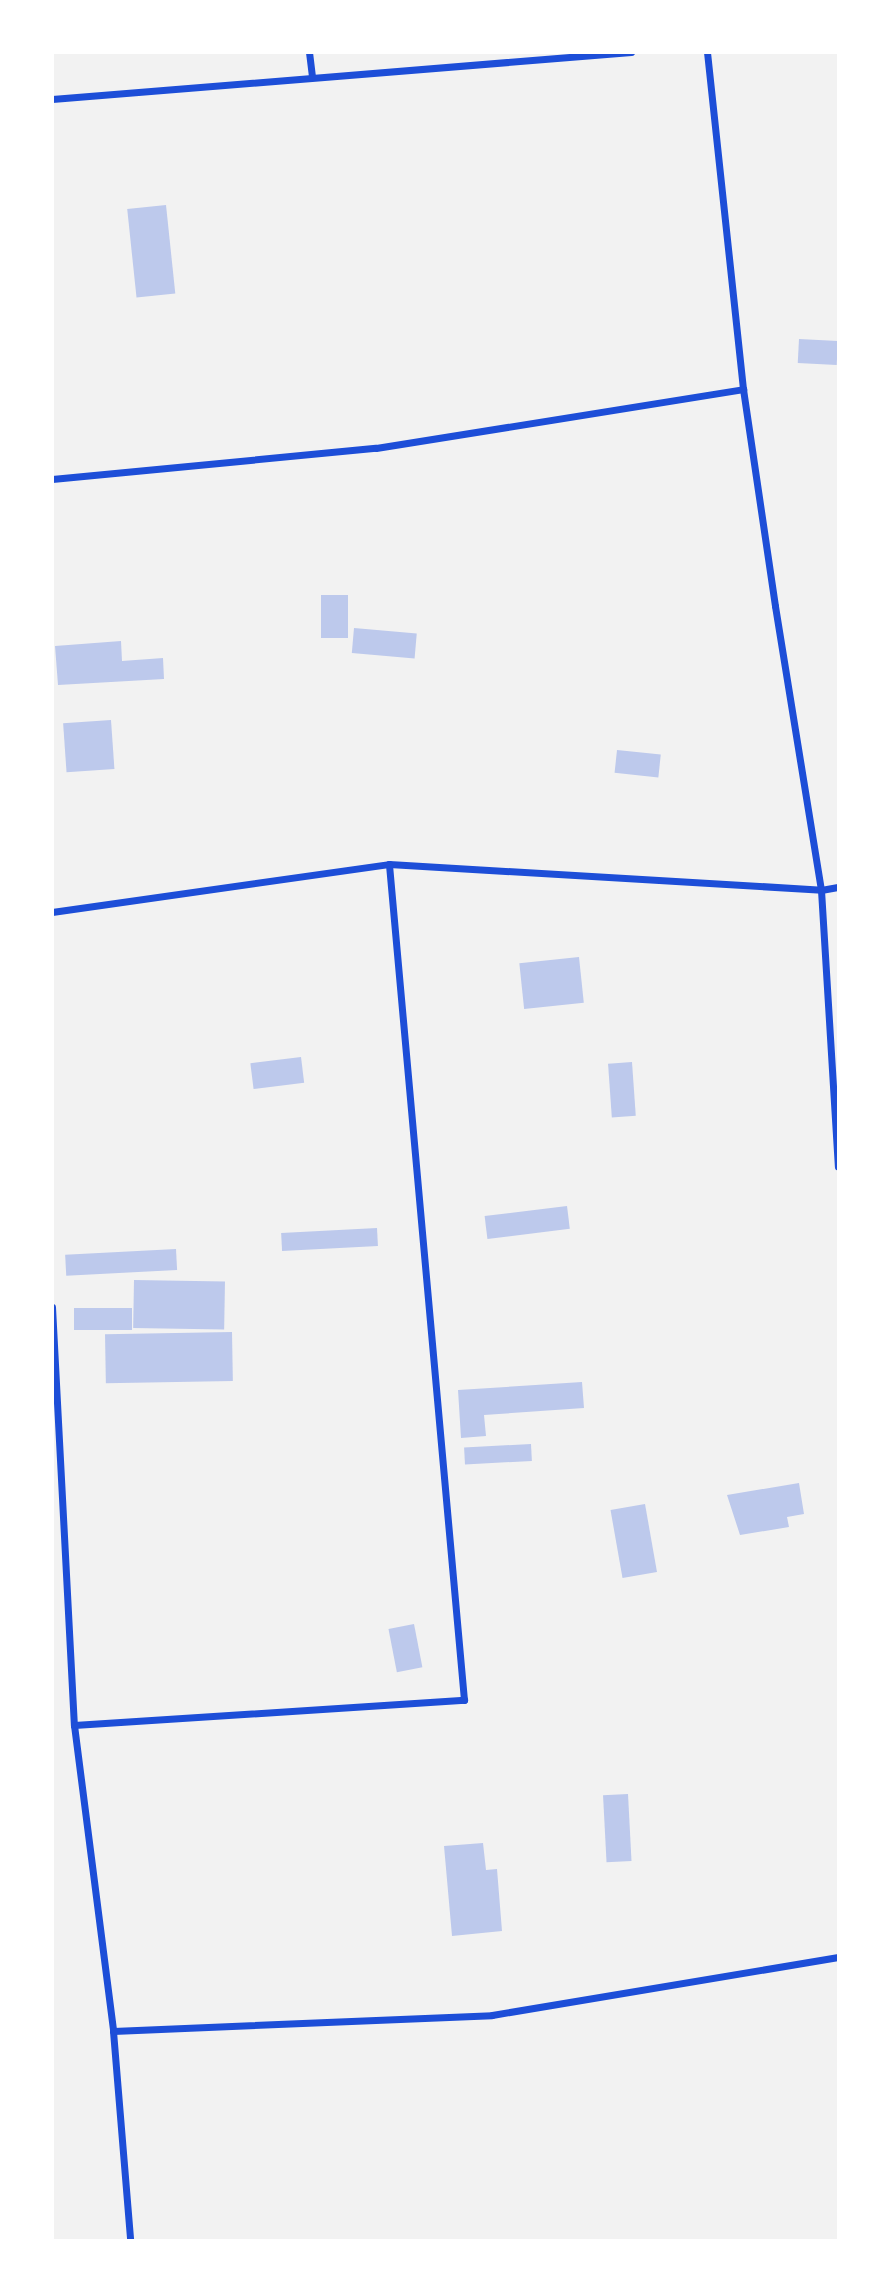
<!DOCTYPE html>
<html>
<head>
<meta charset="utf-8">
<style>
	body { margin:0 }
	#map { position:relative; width:891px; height:2293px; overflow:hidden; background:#f2f2f2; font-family:"Exo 2",sans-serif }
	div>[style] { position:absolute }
	.building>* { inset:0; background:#bdc9ec; transform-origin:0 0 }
	.minor>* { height:7px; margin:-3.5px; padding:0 3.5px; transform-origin:3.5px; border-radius:3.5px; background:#1d4ed8 }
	span { translate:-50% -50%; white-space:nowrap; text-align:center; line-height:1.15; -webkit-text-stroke:6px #fff; paint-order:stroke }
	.frame { position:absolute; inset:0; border:54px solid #fff; pointer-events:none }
</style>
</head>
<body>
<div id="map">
	<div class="building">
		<i style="left:166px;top:205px;width:89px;height:39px;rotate:84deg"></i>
		<i style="left:799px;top:339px;width:39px;height:24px;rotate:3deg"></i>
		<i style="left:321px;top:595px;width:27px;height:43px"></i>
		<i style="left:354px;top:628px;width:63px;height:25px;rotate:5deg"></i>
		<i style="clip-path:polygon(121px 641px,122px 661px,163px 658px,164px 679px,58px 685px,55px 646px)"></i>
		<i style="left:111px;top:720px;width:49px;height:48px;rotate:86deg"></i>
		<i style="left:617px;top:750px;width:44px;height:23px;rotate:6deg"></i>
		<i style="left:579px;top:957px;width:46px;height:60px;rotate:84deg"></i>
		<i style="left:301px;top:1057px;width:26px;height:51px;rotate:83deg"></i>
		<i style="left:632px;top:1062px;width:54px;height:24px;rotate:86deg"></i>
		<i style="left:567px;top:1206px;width:23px;height:83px;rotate:83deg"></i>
		<i style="left:377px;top:1228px;width:18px;height:96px;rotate:87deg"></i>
		<i style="left:176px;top:1249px;width:21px;height:111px;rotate:87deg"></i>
		<i style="left:134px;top:1280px;width:91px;height:48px;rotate:1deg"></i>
		<i style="left:132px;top:1308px;width:22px;height:58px;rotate:90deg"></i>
		<i style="left:232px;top:1332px;width:49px;height:127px;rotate:89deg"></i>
		<i style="clip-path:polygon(582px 1382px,584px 1408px,484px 1415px,486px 1436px,461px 1438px,458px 1390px)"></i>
		<i style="left:531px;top:1444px;width:17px;height:67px;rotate:87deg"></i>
		<i style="clip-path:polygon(799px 1483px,804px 1514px,787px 1517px,789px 1527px,740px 1535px,727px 1495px)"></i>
		<i style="left:645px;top:1504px;width:69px;height:35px;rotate:80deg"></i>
		<i style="left:414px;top:1624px;width:44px;height:26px;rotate:79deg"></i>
		<i style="left:628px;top:1794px;width:67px;height:25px;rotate:87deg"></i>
		<i style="clip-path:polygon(483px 1843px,486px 1870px,497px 1869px,502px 1931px,452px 1936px,444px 1846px)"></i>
	</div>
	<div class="minor">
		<i style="left:309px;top:52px;width:24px;rotate:83deg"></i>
		<i style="left:707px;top:52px;width:339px;rotate:83.9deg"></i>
		<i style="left:743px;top:389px;width:219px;rotate:81.6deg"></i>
		<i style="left:775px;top:606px;width:288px;rotate:80.8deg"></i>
		<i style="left:821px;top:890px;width:17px;rotate:-10deg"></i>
		<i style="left:52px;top:99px;width:581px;rotate:-4.64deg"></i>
		<i style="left:52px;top:479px;width:325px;rotate:-5.5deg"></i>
		<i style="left:376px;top:448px;width:372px;rotate:-9.1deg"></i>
		<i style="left:52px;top:912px;width:340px;rotate:-8.1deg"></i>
		<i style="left:389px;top:864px;width:433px;rotate:3.4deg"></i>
		<i style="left:821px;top:890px;width:277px;rotate:86.5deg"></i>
		<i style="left:52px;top:1307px;width:419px;rotate:87deg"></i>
		<i style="left:74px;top:1725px;width:308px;rotate:82.7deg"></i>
		<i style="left:113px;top:2031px;width:210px;rotate:85.3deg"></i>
		<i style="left:74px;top:1725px;width:391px;rotate:-3.7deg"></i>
		<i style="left:464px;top:1700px;width:839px;rotate:-95.13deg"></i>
		<i style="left:113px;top:2031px;width:379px;rotate:-2.4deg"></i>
		<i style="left:492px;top:2015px;width:351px;rotate:-9.5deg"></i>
	</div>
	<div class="frame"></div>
</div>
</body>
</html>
